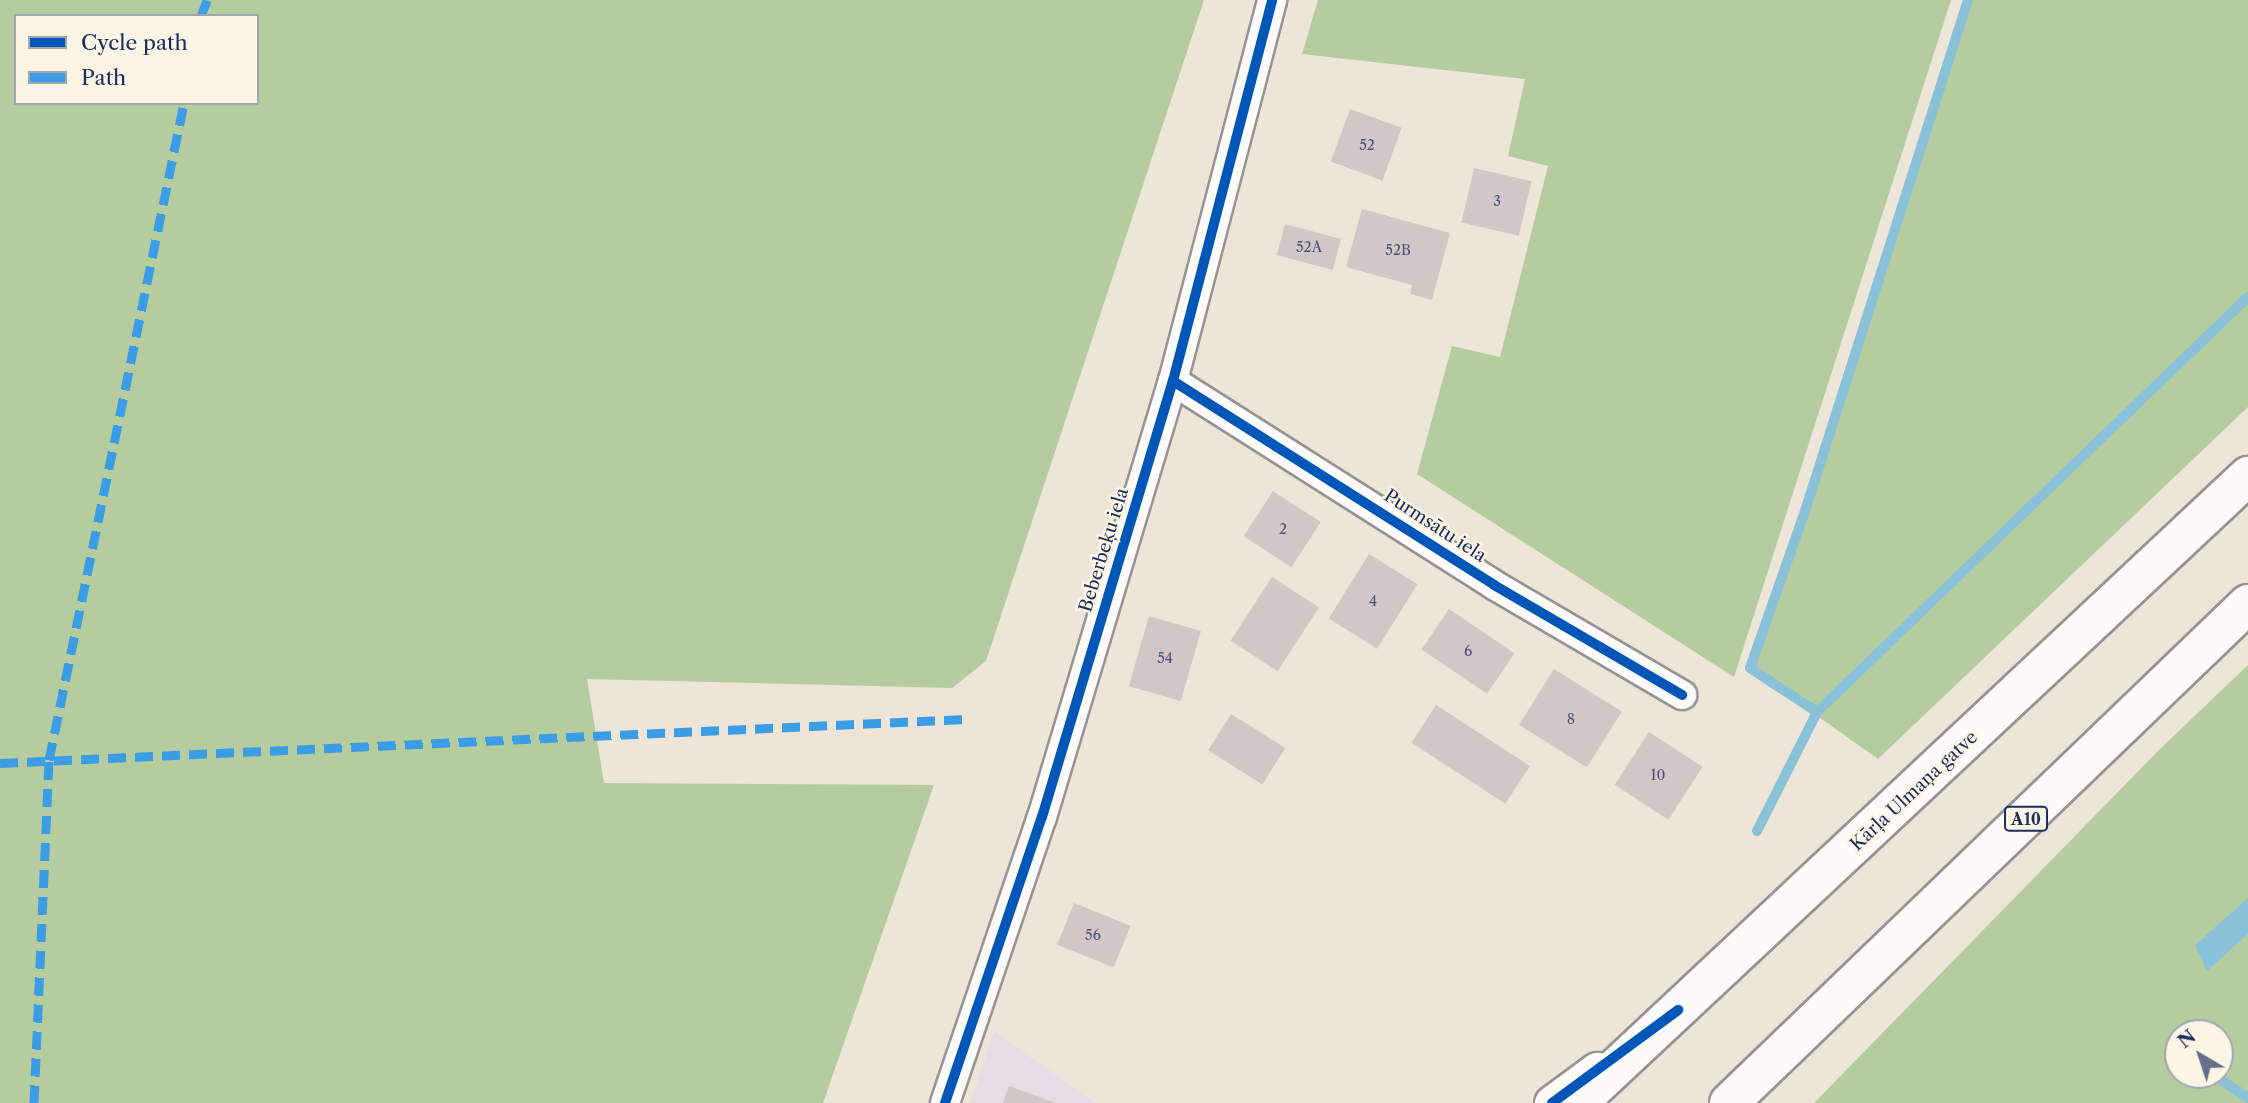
<!DOCTYPE html>
<html>
<head>
<meta charset="utf-8">
<style>
	body { margin:0 }
	#map { position:relative; width:2248px; height:1103px; overflow:hidden; background:#ede5d8; font-family:"Libre Caslon Text",serif }
	div>[style] { position:absolute }
	.built>* { inset:0; background:#e8dbe6 }
	.forest>* { inset:0; background:#b5cc9f }
	.water>* { inset:0; background:#88c1d8 }
	.stream>* { height:10px; margin:-5px; padding:0 5px; transform-origin:5px; border-radius:5px; background:#88c1d8 }
	.building>* { inset:0; background:#d3c6c6; transform-origin:0 0 }
	.roads { filter:drop-shadow(2px 0 #959495) drop-shadow(-2px 0 #959495) drop-shadow(0 2px #959495) drop-shadow(0 -2px #959495) }
	.minor>* { height:28px; margin:-14px; padding:0 14px; transform-origin:14px; border-radius:14px; background:#fcfbf9 }
	.tertiary>* { height:35px; margin:-17.5px; padding:0 17.5px; transform-origin:17.5px; border-radius:17.5px; background:#fcfbf9 }
	.trunk>* { height:38px; margin:-19px; padding:0 19px; transform-origin:19px; border-radius:19px; background:#fcfbf9 }
	.quiet>* { height:9px; margin-top:-4.5px; transform-origin:0; background:repeating-linear-gradient(90deg,#3b9de6 0 18px,transparent 0 27px) }
	.cycleway>* { height:10px; margin:-5px; padding:0 5px; transform-origin:5px; border-radius:5px; background:#0057b8 }
	span { translate:-50% -50%; white-space:nowrap; text-align:center; line-height:1.15; -webkit-text-stroke:5px #fcf5e5; paint-order:stroke }
	.number-label { font-size:14px; color:#495578 }
	.number-label span { -webkit-text-stroke-width:0 }
	.shield-label span { padding:2px 5px; background:#fcf5e5; border:2px solid; border-radius:5px; -webkit-text-stroke-width:0 }
	.shield-label { font-size:16px; color:#1b2f5e; font-weight:700 }
	.street-label { font-size:18px; color:#1b2f5e }
	.legend { position:absolute; left:14px; top:14px; width:245px; height:91px; box-sizing:border-box; background:#fcf5e5; border:2px solid #a2a6af; margin:0; padding:9px 12px; list-style:none; font-size:21px; color:#1b2f5e }
	.legend li { display:flex; align-items:center; gap:14px; height:35px }
	.legend b { width:35px; border:2px solid #a2a6af }
	.north { position:absolute; left:2164px; top:1019px; width:70px; height:70px; box-sizing:border-box; background:#fcf5e5; border:2px solid #a2a6af; border-radius:50%; rotate:321deg; font-size:19px; font-weight:700; line-height:28px; text-align:center; color:#1b2f5e }
	.north::after { content:''; display:block; margin:auto; width:24px; height:32px; background:#646f89; clip-path:polygon(50% 0,100% 100%,50% 72%,0 100%) }
</style>
</head>
<body>
<div id="map">
	<div class="built">
		<i style="clip-path:polygon(994px 1031px,1095px 1103px,970px 1103px)"></i>
	</div>
	<div class="forest">
		<i style="clip-path:polygon(evenodd,0 0,1204px 0,986px 661px,952px 688px,587px 679px,604px 783px,934px 785px,823px 1103px,0 1103px,0 0,16px 16px,257px 16px,257px 103px,16px 103px,16px 16px)"></i>
		<i style="clip-path:polygon(1318px 0,1951px 0,1734px 677px,1417px 474px,1452px 346px,1500px 357px,1548px 166px,1508px 156px,1525px 79px,1302px 54px)"></i>
		<i style="clip-path:polygon(1968px 0,2248px 0,2248px 407px,1878px 759px,1750px 668px,1805px 511px)"></i>
		<i style="clip-path:polygon(evenodd,2248px 665px,2248px 1103px,1814px 1103px,2158px 751px,2248px 665px,2178px 1033px,2220px 1033px,2220px 1075px,2178px 1075px,2178px 1033px)"></i>
	</div>
	<div class="water">
		<i style="clip-path:polygon(2248px 898px,2248px 934px,2207px 971px,2195px 945px)"></i>
	</div>
	<div class="stream">
		<i style="left:1817px;top:712px;width:80px;rotate:-146.7deg"></i>
		<i style="left:1750px;top:668px;width:166px;rotate:-70.7deg"></i>
		<i style="left:1805px;top:511px;width:536px;rotate:-72.31deg"></i>
		<i style="left:1757px;top:831px;width:133px;rotate:-63.2deg"></i>
		<i style="left:1817px;top:712px;width:598px;rotate:-43.92deg"></i>
		<i style="left:2171px;top:1045px;width:9px;rotate:36deg"></i>
		<i style="left:2214px;top:1075px;width:41px;rotate:34.1deg"></i>
	</div>
	<div class="building">
		<i style="left:1350px;top:109px;width:55px;height:56px;rotate:20deg"></i>
		<i style="left:1474px;top:168px;width:59px;height:56px;rotate:13deg"></i>
		<i style="clip-path:polygon(1362px 209px,1450px 233px,1432px 300px,1410px 294px,1412px 285px,1346px 267px)"></i>
		<i style="left:1285px;top:224px;width:58px;height:32px;rotate:15deg"></i>
		<i style="left:1273px;top:491px;width:57px;height:54px;rotate:33deg"></i>
		<i style="left:1369px;top:554px;width:57px;height:76px;rotate:32deg"></i>
		<i style="left:1272px;top:577px;width:56px;height:76px;rotate:33deg"></i>
		<i style="left:1449px;top:609px;width:79px;height:49px;rotate:34deg"></i>
		<i style="left:1149px;top:616px;width:54px;height:73px;rotate:16deg"></i>
		<i style="left:1554px;top:669px;width:80px;height:66px;rotate:32deg"></i>
		<i style="left:1436px;top:705px;width:112px;height:45px;rotate:33deg"></i>
		<i style="left:1231px;top:714px;width:64px;height:43px;rotate:32deg"></i>
		<i style="left:1649px;top:732px;width:64px;height:63px;rotate:33deg"></i>
		<i style="left:1074px;top:903px;width:61px;height:45px;rotate:22deg"></i>
		<i style="clip-path:polygon(1009px 1086px,1055px 1103px,1003px 1103px)"></i>
	</div>
	<div class="roads">
		<div class="minor">
			<i style="left:1173px;top:381px;width:380px;rotate:32.4deg"></i>
			<i style="left:1494px;top:585px;width:218px;rotate:30.3deg"></i>
			<i style="left:945px;top:1103px;width:302px;rotate:-71.3deg"></i>
			<i style="left:1042px;top:817px;width:455px;rotate:-73.3deg"></i>
			<i style="left:1173px;top:381px;width:394px;rotate:-75.4deg"></i>
		</div>
		<div class="tertiary">
			<i style="left:1552px;top:1103px;width:56px;rotate:-36.3deg"></i>
		</div>
		<div class="trunk">
			<i style="left:1578px;top:1103px;width:918px;rotate:-43.1deg"></i>
			<i style="left:1729px;top:1103px;width:720px;rotate:-43.87deg"></i>
		</div>
	</div>
	<div class="quiet">
		<i style="left:201px;top:16px;width:17px;rotate:-69deg"></i>
		<i style="left:0;top:763px;width:967px;rotate:-2.61deg"></i>
		<i style="left:34px;top:1103px;width:343px;rotate:-87.5deg"></i>
		<i style="left:49px;top:760px;width:671px;rotate:-78.39deg"></i>
	</div>
	<div class="cycleway">
		<i style="left:1173px;top:381px;width:380px;rotate:32.4deg"></i>
		<i style="left:1494px;top:585px;width:218px;rotate:30.3deg"></i>
		<i style="left:945px;top:1103px;width:302px;rotate:-71.3deg"></i>
		<i style="left:1042px;top:817px;width:455px;rotate:-73.3deg"></i>
		<i style="left:1173px;top:381px;width:394px;rotate:-75.4deg"></i>
		<i style="left:1552px;top:1103px;width:157px;rotate:-36.4deg"></i>
	</div>
	<div class="number-label">
		<span style="left:1367px;top:145px">52</span>
		<span style="left:1497px;top:201px">3</span>
		<span style="left:1309px;top:247px">52A</span>
		<span style="left:1398px;top:250px">52B</span>
		<span style="left:1283px;top:529px">2</span>
		<span style="left:1373px;top:601px">4</span>
		<span style="left:1468px;top:651px">6</span>
		<span style="left:1165px;top:658px">54</span>
		<span style="left:1571px;top:719px">8</span>
		<span style="left:1658px;top:775px">10</span>
		<span style="left:1093px;top:935px">56</span>
	</div>
	<div class="shield-label">
		<span style="left:2026px;top:819px">A10</span>
	</div>
	<div class="street-label">
		<span style="left:1435px;top:526px;rotate:33deg">Purmsātu iela</span>
		<span style="left:1104px;top:550px;rotate:-73deg">Beberbeķu iela</span>
		<span style="left:1914px;top:791px;rotate:-43deg">Kārļa Ulmaņa gatve</span>
	</div>
	<ul class="legend">
	<li><b style="height:9px;background:#0057b8"></b>Cycle path</li>
	<li><b style="height:9px;background:#3b9de6"></b>Path</li>
	</ul>
	<div class="north">N</div>
</div>
</body>
</html>
